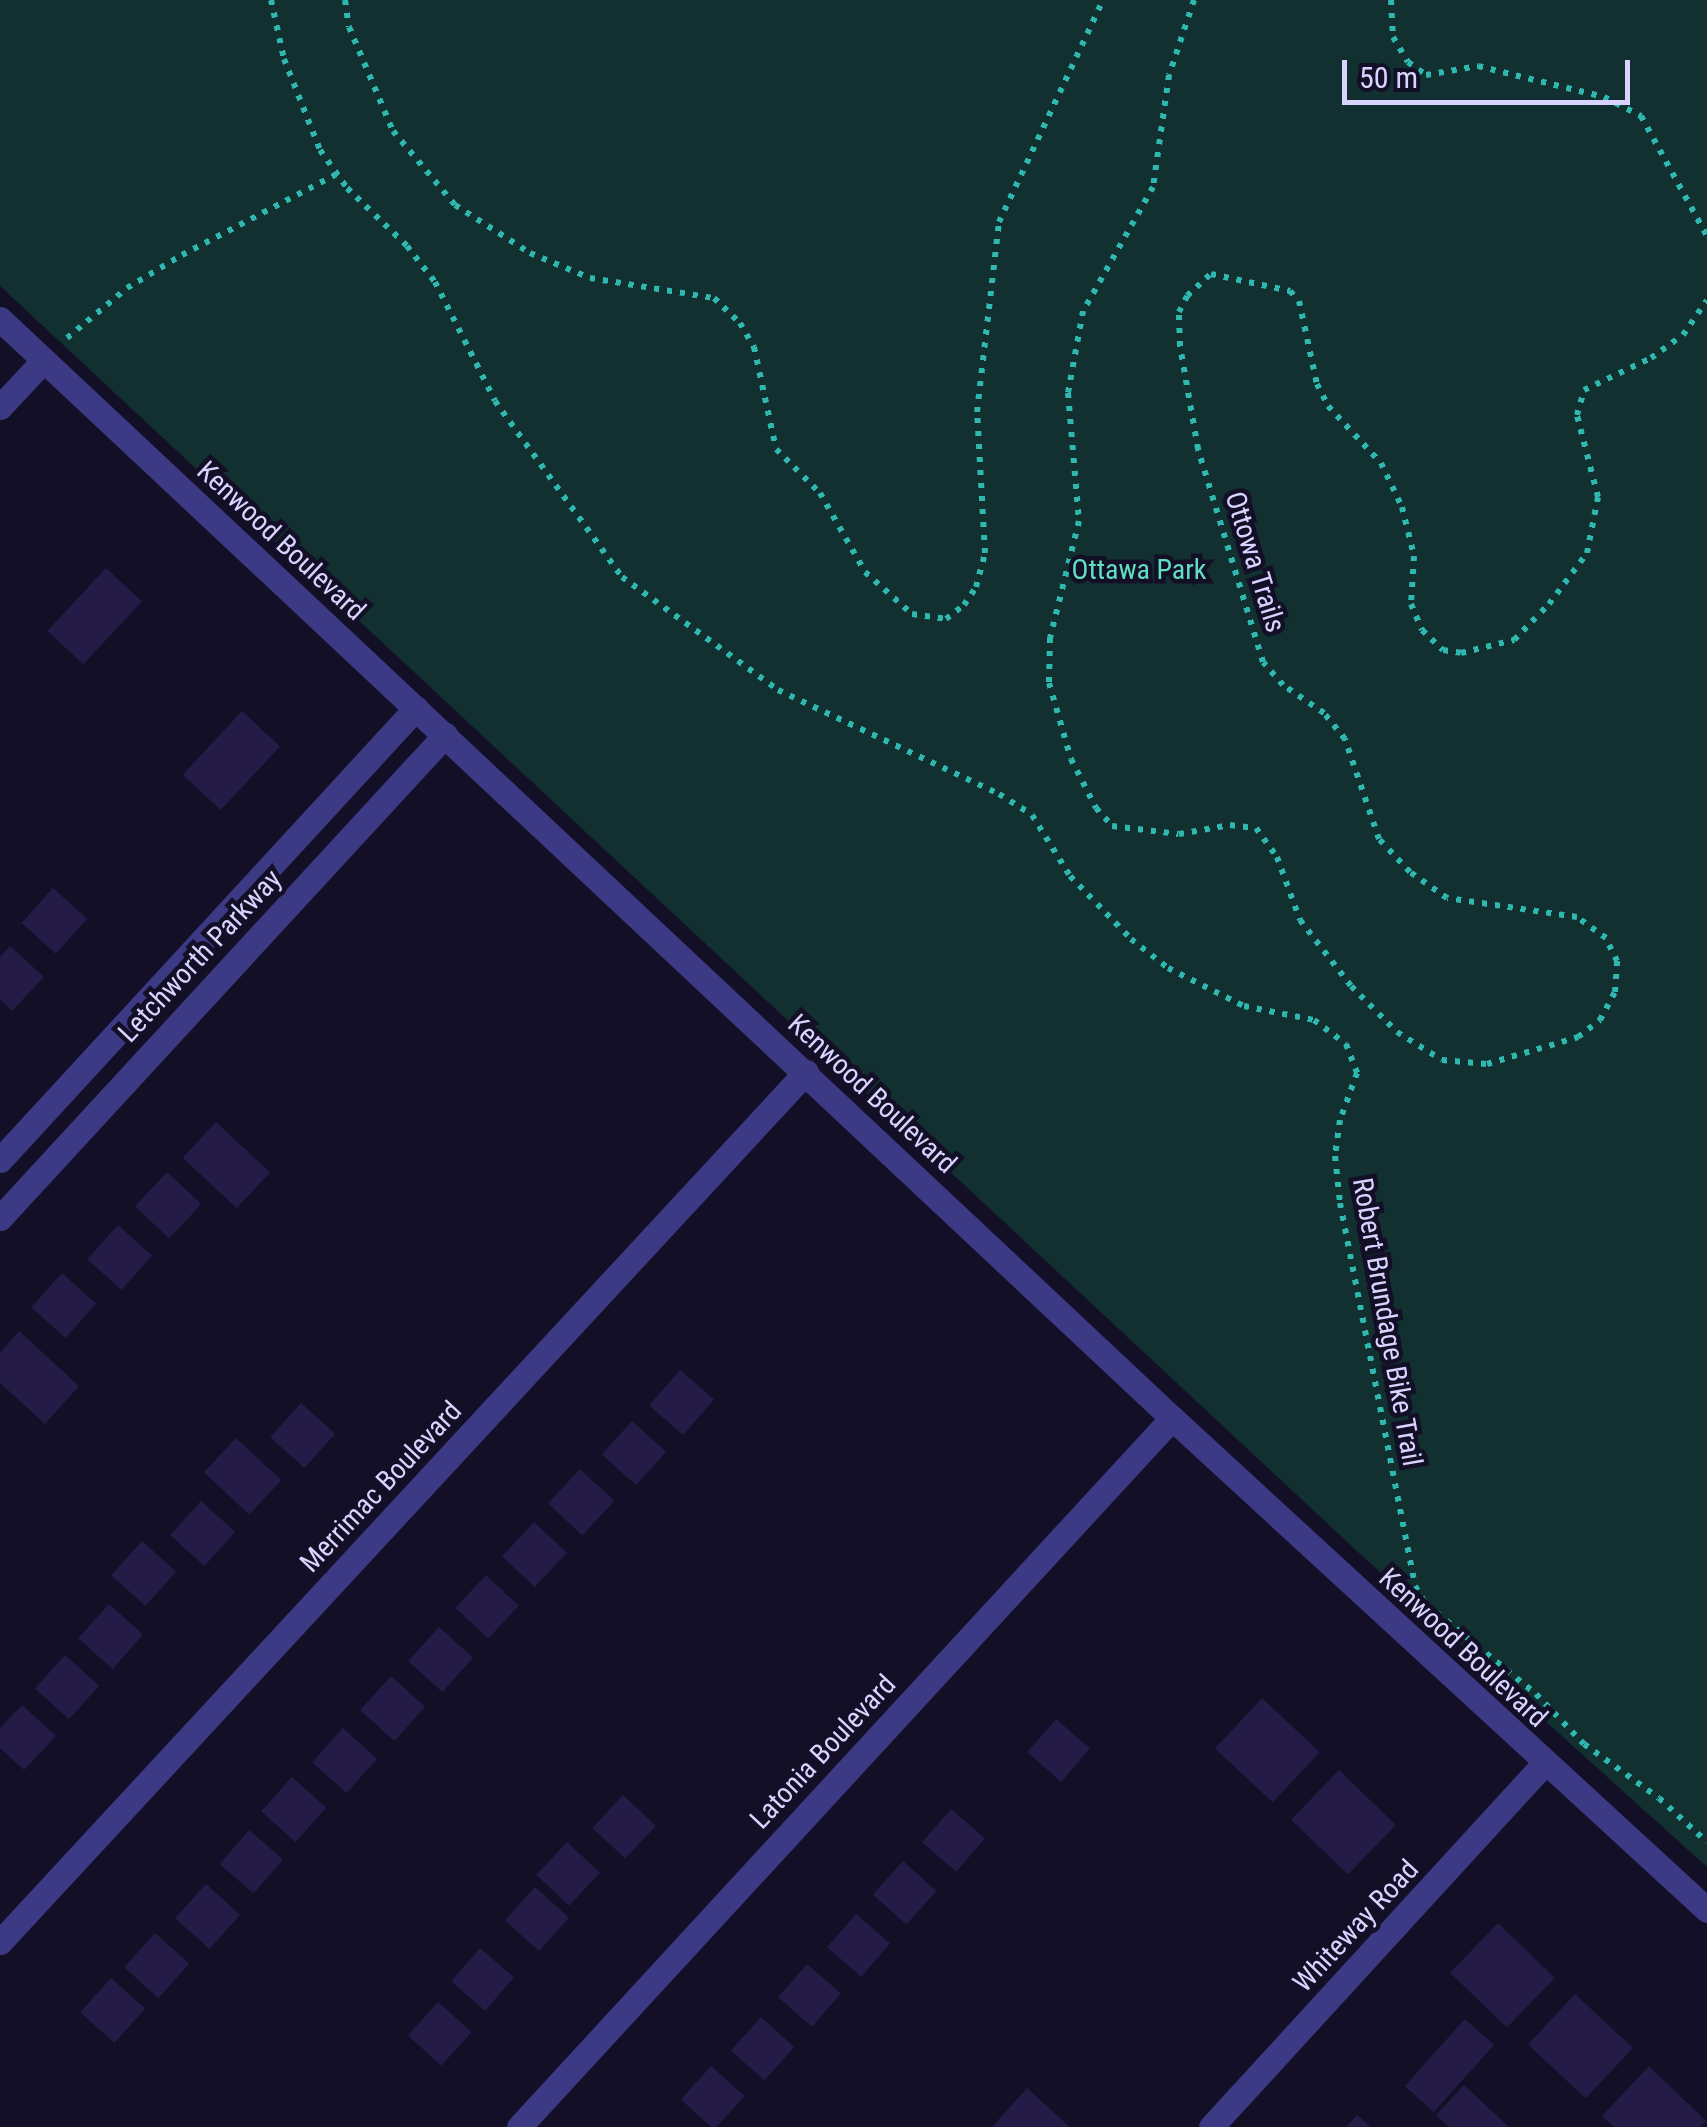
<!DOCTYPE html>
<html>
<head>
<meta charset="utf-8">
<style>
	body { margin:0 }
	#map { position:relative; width:1707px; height:2127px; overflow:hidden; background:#130f26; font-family:"Roboto Condensed",sans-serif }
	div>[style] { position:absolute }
	.green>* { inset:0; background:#12302f }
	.building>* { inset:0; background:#241b47; transform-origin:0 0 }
	.path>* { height:6px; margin-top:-3px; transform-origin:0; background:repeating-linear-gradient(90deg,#2fb8b0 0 5px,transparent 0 13px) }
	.minor>* { height:25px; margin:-12.5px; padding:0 12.5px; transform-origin:12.5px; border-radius:12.5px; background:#3d3a85 }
	.tertiary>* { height:25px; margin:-12.5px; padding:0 12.5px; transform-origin:12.5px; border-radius:12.5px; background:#3d3a85 }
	span { translate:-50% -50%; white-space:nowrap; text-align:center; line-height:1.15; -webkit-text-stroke:9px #130f26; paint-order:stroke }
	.street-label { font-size:28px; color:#d9d4ff }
	.park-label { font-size:28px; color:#5fe0c0 }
	.scale { position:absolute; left:1342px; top:60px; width:288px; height:45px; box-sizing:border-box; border:5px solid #d9d4ff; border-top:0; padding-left:12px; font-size:30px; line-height:35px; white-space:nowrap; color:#d9d4ff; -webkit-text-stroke:8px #130f26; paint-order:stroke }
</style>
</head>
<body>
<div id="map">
	<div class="green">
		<i style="clip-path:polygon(0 0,1707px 0,1707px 1867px,1358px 1552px,0 286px)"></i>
	</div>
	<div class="building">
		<i style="left:106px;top:568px;width:49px;height:86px;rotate:43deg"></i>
		<i style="left:242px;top:711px;width:52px;height:87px;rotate:43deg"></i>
		<i style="left:53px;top:888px;width:46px;height:47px;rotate:42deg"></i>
		<i style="clip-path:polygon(10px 946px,44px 977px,12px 1011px,0 999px,0 957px)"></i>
		<i style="left:216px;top:1122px;width:74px;height:49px;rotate:43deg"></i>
		<i style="left:167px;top:1172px;width:47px;height:47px;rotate:43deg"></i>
		<i style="left:118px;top:1225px;width:46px;height:46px;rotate:42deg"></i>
		<i style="left:62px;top:1273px;width:46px;height:46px;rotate:42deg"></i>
		<i style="clip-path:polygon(19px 1331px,79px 1386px,45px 1424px,0 1383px,0 1353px)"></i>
		<i style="left:680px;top:1370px;width:45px;height:47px;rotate:41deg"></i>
		<i style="left:301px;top:1403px;width:46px;height:46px;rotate:42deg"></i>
		<i style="left:632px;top:1421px;width:46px;height:45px;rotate:42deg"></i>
		<i style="left:236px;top:1438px;width:62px;height:47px;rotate:43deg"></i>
		<i style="left:580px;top:1469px;width:47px;height:47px;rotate:43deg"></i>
		<i style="left:201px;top:1501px;width:46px;height:46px;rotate:42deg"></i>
		<i style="left:534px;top:1522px;width:45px;height:47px;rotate:43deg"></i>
		<i style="left:142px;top:1541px;width:46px;height:46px;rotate:42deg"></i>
		<i style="left:486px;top:1575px;width:45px;height:45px;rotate:43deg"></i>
		<i style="left:109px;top:1604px;width:46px;height:46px;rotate:42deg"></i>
		<i style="left:439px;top:1627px;width:46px;height:46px;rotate:42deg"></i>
		<i style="left:65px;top:1655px;width:46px;height:45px;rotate:42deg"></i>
		<i style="left:391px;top:1676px;width:46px;height:46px;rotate:42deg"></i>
		<i style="left:1262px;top:1698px;width:79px;height:69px;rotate:43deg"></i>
		<i style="clip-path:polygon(22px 1705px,56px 1736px,24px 1770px,0 1748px,0 1728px)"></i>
		<i style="left:1056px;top:1719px;width:45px;height:44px;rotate:41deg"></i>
		<i style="left:343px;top:1728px;width:46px;height:46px;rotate:42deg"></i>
		<i style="left:1339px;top:1770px;width:79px;height:69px;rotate:44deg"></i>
		<i style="left:292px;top:1777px;width:46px;height:46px;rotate:42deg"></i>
		<i style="left:623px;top:1795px;width:45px;height:45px;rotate:43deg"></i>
		<i style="left:951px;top:1809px;width:45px;height:44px;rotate:41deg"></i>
		<i style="left:249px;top:1830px;width:45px;height:45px;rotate:41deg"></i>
		<i style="left:567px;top:1842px;width:45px;height:45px;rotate:43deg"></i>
		<i style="left:903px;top:1861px;width:45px;height:45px;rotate:42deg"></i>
		<i style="left:206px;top:1884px;width:46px;height:46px;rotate:42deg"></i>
		<i style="left:535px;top:1887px;width:46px;height:45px;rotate:42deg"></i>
		<i style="left:856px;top:1914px;width:45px;height:44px;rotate:41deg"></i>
		<i style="left:1498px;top:1923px;width:79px;height:69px;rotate:44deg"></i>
		<i style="left:155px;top:1933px;width:46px;height:46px;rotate:42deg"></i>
		<i style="left:480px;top:1948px;width:45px;height:44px;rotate:41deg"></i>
		<i style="left:807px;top:1964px;width:45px;height:44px;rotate:41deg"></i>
		<i style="left:111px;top:1978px;width:46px;height:46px;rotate:42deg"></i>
		<i style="left:1575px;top:1994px;width:79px;height:69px;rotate:43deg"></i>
		<i style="left:438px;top:2002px;width:45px;height:45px;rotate:42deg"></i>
		<i style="left:761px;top:2017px;width:45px;height:45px;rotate:42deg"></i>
		<i style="left:1465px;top:2019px;width:39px;height:90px;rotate:42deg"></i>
		<i style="left:711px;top:2066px;width:45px;height:45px;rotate:42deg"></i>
		<i style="clip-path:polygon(1649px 2066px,1706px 2121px,1700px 2127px,1614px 2127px,1602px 2116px)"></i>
		<i style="clip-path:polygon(1464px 2085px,1509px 2127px,1449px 2127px,1436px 2115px)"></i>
		<i style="clip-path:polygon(1027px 2088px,1070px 2127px,992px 2127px)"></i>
		<i style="clip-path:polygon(1357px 2115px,1371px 2127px,1346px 2127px)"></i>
	</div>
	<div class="path">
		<i style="left:271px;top:0;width:60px;rotate:77.6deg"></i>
		<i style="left:284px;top:59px;width:98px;rotate:68.4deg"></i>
		<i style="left:320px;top:150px;width:47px;rotate:54.6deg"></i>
		<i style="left:347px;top:188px;width:83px;rotate:44deg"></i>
		<i style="left:407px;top:246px;width:46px;rotate:52.1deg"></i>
		<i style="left:435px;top:282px;width:133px;rotate:63.2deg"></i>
		<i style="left:495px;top:401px;width:217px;rotate:54.2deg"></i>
		<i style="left:622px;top:577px;width:193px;rotate:35.9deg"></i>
		<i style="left:778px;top:690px;width:244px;rotate:25.2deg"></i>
		<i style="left:999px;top:794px;width:39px;rotate:32deg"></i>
		<i style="left:1032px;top:815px;width:72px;rotate:58.1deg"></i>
		<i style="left:1070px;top:876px;width:88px;rotate:45.9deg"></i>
		<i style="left:1131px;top:939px;width:47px;rotate:38.1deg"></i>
		<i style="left:1168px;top:968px;width:85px;rotate:26.6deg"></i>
		<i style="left:1244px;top:1006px;width:71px;rotate:11.3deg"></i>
		<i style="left:1314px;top:1020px;width:40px;rotate:37deg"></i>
		<i style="left:1346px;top:1044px;width:31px;rotate:69deg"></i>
		<i style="left:1357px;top:1073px;width:50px;rotate:109.9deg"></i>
		<i style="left:1340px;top:1120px;width:36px;rotate:98deg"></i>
		<i style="left:1335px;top:1156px;width:47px;rotate:83.9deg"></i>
		<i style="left:1340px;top:1203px;width:390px;rotate:78.9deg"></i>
		<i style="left:1415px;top:1586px;width:21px;rotate:59deg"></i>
		<i style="left:1426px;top:1604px;width:142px;rotate:39.3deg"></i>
		<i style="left:1536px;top:1694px;width:69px;rotate:46.2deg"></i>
		<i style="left:1584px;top:1744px;width:92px;rotate:35.8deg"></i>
		<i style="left:1659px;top:1798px;width:65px;rotate:42.5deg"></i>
		<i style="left:345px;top:0;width:27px;rotate:82deg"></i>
		<i style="left:349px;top:27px;width:113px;rotate:67.1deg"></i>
		<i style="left:393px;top:131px;width:97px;rotate:50deg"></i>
		<i style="left:455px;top:205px;width:89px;rotate:32.6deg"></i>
		<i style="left:530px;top:253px;width:65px;rotate:22.6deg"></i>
		<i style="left:590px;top:278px;width:126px;rotate:9.2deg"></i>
		<i style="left:714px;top:298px;width:36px;rotate:44deg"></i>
		<i style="left:740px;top:323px;width:28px;rotate:60deg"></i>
		<i style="left:754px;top:347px;width:104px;rotate:77.8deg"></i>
		<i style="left:776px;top:449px;width:62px;rotate:45deg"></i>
		<i style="left:820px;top:493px;width:91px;rotate:60.3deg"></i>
		<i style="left:865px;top:572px;width:63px;rotate:41.8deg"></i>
		<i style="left:912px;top:614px;width:34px;rotate:8deg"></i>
		<i style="left:946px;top:619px;width:23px;rotate:-38deg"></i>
		<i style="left:964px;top:605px;width:22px;rotate:-56deg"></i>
		<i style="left:976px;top:587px;width:35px;rotate:-75deg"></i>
		<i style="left:985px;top:553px;width:141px;rotate:-93.2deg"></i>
		<i style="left:977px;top:412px;width:191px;rotate:-83.4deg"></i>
		<i style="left:999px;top:222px;width:245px;rotate:-64.9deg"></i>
		<i style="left:1194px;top:0;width:79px;rotate:108.4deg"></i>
		<i style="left:1169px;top:75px;width:113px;rotate:98.1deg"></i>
		<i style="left:1153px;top:187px;width:142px;rotate:119.4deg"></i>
		<i style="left:1083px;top:311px;width:83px;rotate:100.4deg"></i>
		<i style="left:1068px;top:393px;width:128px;rotate:85.1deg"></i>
		<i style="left:1079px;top:521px;width:121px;rotate:103.9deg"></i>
		<i style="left:1050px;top:638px;width:45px;rotate:91.3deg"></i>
		<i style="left:1049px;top:683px;width:79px;rotate:73.9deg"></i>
		<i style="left:1071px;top:759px;width:55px;rotate:63deg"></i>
		<i style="left:1096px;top:808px;width:24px;rotate:48deg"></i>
		<i style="left:1112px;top:826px;width:67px;rotate:6.8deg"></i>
		<i style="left:1179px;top:834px;width:52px;rotate:-10deg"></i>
		<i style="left:1230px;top:825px;width:26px;rotate:7deg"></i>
		<i style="left:1256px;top:828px;width:36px;rotate:54deg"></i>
		<i style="left:1277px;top:857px;width:67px;rotate:69.9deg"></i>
		<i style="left:1300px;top:920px;width:83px;rotate:52.3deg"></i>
		<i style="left:1351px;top:986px;width:65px;rotate:45deg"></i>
		<i style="left:1397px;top:1032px;width:53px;rotate:31.9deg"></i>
		<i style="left:1442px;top:1060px;width:45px;rotate:5.1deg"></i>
		<i style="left:1487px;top:1064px;width:95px;rotate:-16.5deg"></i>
		<i style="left:1578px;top:1037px;width:28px;rotate:-38deg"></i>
		<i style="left:1600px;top:1020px;width:32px;rotate:-62deg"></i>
		<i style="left:1615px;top:992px;width:31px;rotate:-86deg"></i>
		<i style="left:1617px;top:961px;width:25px;rotate:-116deg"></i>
		<i style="left:1606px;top:938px;width:36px;rotate:-144deg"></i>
		<i style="left:1577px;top:917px;width:131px;rotate:-171.7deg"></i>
		<i style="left:1447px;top:898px;width:45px;rotate:-144.9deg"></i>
		<i style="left:1410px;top:872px;width:45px;rotate:-133.2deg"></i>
		<i style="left:1379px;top:839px;width:106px;rotate:-108.8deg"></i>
		<i style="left:1345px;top:739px;width:33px;rotate:-129deg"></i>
		<i style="left:1324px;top:713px;width:50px;rotate:-145.7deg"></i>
		<i style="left:1283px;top:685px;width:30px;rotate:-131deg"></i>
		<i style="left:1263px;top:662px;width:223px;rotate:-107deg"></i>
		<i style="left:1198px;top:449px;width:105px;rotate:-99.9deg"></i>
		<i style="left:1180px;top:346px;width:34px;rotate:-92deg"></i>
		<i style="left:1179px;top:312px;width:18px;rotate:-63deg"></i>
		<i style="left:1187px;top:296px;width:33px;rotate:-43deg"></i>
		<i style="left:1211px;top:274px;width:81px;rotate:12.1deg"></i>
		<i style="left:1290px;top:291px;width:13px;rotate:48deg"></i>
		<i style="left:1299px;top:301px;width:85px;rotate:77.8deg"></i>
		<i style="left:1317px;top:384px;width:25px;rotate:63deg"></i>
		<i style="left:1328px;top:406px;width:78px;rotate:47.1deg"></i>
		<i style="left:1381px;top:463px;width:49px;rotate:64.5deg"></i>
		<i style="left:1402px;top:507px;width:50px;rotate:76.2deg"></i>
		<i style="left:1414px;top:556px;width:48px;rotate:93.6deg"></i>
		<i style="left:1411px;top:604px;width:28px;rotate:67deg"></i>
		<i style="left:1422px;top:630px;width:29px;rotate:44deg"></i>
		<i style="left:1443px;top:650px;width:18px;rotate:9deg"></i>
		<i style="left:1461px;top:653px;width:55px;rotate:-13.8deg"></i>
		<i style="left:1514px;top:640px;width:50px;rotate:-45.8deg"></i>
		<i style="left:1549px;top:604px;width:64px;rotate:-53.3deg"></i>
		<i style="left:1587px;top:553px;width:57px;rotate:-78.9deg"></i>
		<i style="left:1598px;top:497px;width:85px;rotate:-104.4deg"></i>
		<i style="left:1577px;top:415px;width:26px;rotate:-74deg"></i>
		<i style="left:1584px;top:390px;width:74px;rotate:-25.5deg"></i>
		<i style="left:1651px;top:358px;width:39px;rotate:-36deg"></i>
		<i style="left:1683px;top:335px;width:42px;rotate:-55.6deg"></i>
		<i style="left:1391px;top:0;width:37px;rotate:87deg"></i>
		<i style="left:1393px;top:37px;width:29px;rotate:59deg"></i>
		<i style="left:1408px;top:62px;width:22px;rotate:36deg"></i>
		<i style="left:1426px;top:75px;width:53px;rotate:-9.8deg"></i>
		<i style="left:1478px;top:66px;width:130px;rotate:13.8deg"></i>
		<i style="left:1604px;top:97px;width:42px;rotate:27.2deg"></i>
		<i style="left:1641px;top:116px;width:137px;rotate:61.2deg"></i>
		<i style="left:67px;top:338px;width:78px;rotate:-39.8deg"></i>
		<i style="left:127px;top:288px;width:64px;rotate:-31deg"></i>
		<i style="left:182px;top:255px;width:175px;rotate:-27.6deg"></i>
	</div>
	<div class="minor">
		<i style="left:0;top:407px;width:64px;rotate:-46.9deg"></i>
		<i style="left:0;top:1160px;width:614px;rotate:-47.37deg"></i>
		<i style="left:0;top:1218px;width:657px;rotate:-47.34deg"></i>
		<i style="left:0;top:1942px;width:1186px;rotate:-47.19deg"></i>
		<i style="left:519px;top:2127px;width:964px;rotate:-47.35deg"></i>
		<i style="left:1211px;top:2127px;width:493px;rotate:-47.5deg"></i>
	</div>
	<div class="tertiary">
		<i style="left:0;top:319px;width:1607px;rotate:43.16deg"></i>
		<i style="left:1172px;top:1418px;width:727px;rotate:42.6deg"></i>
	</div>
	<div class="street-label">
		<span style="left:281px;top:541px;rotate:43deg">Kenwood Boulevard</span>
		<span style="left:1255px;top:562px;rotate:73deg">Ottowa Trails</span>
		<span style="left:200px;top:956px;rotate:-47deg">Letchworth Parkway</span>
		<span style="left:872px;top:1094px;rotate:43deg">Kenwood Boulevard</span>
		<span style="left:1387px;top:1322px;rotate:80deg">Robert Brundage Bike Trail</span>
		<span style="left:381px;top:1487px;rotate:-47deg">Merrimac Boulevard</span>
		<span style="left:1463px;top:1648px;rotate:43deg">Kenwood Boulevard</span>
		<span style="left:823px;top:1752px;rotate:-47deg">Latonia Boulevard</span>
		<span style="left:1356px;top:1926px;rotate:-47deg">Whiteway Road</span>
	</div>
	<div class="park-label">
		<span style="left:1139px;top:570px">Ottawa Park</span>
	</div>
	<div class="scale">50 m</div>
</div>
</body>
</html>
